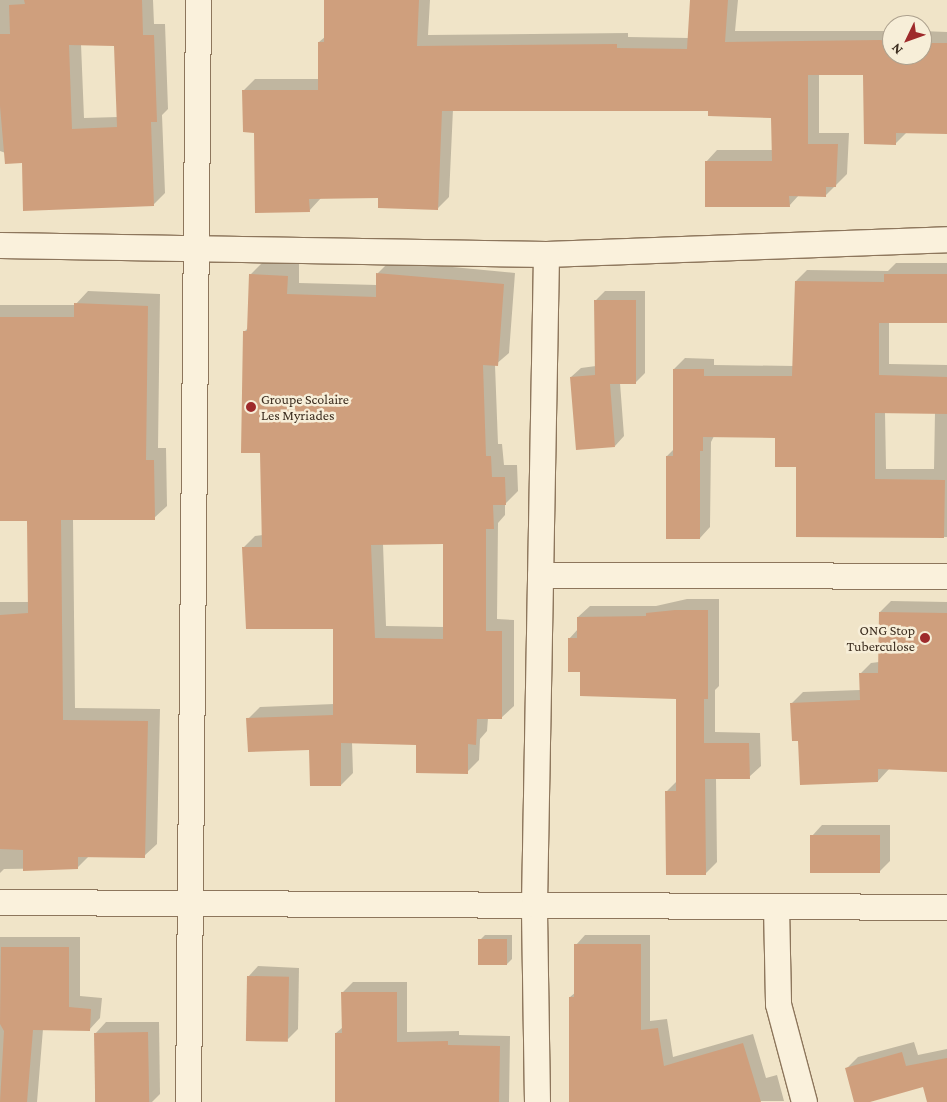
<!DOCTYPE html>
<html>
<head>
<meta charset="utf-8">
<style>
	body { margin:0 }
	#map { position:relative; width:947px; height:1102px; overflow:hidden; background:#f0e4c8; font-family:"Crimson Pro",serif }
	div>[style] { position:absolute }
	.shadow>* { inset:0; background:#0003 }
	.building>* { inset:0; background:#cf9f7d; transform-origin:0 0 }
	.roads { filter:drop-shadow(1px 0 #8d765c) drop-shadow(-1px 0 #8d765c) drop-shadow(0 1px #8d765c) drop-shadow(0 -1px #8d765c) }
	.minor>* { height:25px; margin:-12.5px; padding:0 12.5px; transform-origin:12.5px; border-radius:12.5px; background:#faf1dc }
	.dots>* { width:14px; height:14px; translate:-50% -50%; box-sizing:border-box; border:2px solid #f7eed8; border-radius:50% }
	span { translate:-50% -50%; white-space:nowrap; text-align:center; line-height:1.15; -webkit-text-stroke:5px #f7eed8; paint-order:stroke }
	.poi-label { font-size:14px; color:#3d2e20 }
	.left { translate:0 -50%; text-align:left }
	.right { translate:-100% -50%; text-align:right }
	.north { position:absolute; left:882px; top:15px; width:50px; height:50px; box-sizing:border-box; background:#f7eed8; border:1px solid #ada18e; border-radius:50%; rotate:228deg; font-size:14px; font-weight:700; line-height:20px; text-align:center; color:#3d2e20 }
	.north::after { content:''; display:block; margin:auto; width:18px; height:22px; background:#9e2a2b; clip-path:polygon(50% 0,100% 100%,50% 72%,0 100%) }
</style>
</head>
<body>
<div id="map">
	<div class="shadow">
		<i style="clip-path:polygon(evenodd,0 0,153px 0,154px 24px,165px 24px,168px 109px,162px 115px,165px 193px,153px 205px,0 151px,0 0,81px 44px,115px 45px,118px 117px,84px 118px,81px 44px)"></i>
		<i style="clip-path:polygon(326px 0,430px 0,428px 35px,628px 33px,628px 37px,689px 38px,691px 0,738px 0,735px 31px,892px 31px,892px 55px,922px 55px,922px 31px,947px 32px,947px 133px,907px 132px,895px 144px,864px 74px,819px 74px,819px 133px,849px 133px,847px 174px,825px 196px,799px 195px,789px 206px,706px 162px,717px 150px,773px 150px,773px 116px,709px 110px,453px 109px,449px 197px,437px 209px,379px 197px,321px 198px,309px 211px,255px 131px,243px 91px,255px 79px,319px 79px,319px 42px,326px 36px)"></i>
		<i style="clip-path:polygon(evenodd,390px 261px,515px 273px,509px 353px,495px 365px,498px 444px,502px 444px,504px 465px,517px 465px,518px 491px,505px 504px,505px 515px,498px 523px,497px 619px,514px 620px,514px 706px,501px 718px,488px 718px,487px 731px,480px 739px,479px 760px,467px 772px,417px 744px,352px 742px,353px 773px,341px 785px,310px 748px,248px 719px,260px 707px,334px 704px,334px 628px,243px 548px,255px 536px,263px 535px,261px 452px,244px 332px,249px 327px,250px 275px,262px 263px,299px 264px,299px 283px,377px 285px,378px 273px,390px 261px,445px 543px,445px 627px,386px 626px,383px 544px,445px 543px)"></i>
		<i style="clip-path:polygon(evenodd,896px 263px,947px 263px,947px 322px,889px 321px,889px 364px,947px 365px,947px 537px,797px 535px,797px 466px,777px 436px,714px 436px,711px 442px,710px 527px,700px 538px,667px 456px,674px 449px,674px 369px,685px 358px,714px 359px,714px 365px,794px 366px,796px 281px,807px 270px,888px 271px,896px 263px,885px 412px,935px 412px,934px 469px,886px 469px,885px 412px)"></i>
		<i style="clip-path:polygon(88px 291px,160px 294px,158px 448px,166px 448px,167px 506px,154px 518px,73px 519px,75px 708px,160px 709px,157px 844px,144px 856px,89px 856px,77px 868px,4px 869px,0 873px,0 602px,29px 602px,29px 520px,0 520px,0 305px,75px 305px)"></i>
		<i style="clip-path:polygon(605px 291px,645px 291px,645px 373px,635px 383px,620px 383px,624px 436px,615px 446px,571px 377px,581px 368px,596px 366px,596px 300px)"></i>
		<i style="clip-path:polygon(687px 599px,719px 599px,719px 686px,715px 690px,715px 732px,760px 733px,761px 766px,749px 777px,716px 778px,717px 862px,706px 873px,666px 792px,677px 781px,677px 698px,581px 670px,569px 639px,578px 629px,578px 617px,590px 606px,656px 606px)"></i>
		<i style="clip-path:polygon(891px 601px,947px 602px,947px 771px,889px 769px,878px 781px,799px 740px,792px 703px,803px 692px,860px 690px,860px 674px,871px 663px,879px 662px,880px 612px)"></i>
		<i style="clip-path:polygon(822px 825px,890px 825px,890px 861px,880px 871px,812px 836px)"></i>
		<i style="clip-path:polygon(485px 935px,512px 935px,512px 959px,507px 964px,480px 940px)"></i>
		<i style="clip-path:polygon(585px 935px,650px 935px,650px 1021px,667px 1019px,673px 1057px,753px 1034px,766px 1078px,777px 1075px,784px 1101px,572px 1102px,570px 997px,576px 992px,576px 945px)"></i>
		<i style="clip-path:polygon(0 937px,80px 937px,80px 996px,102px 998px,100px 1018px,89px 1030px,43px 1029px,37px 1102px,0 1102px)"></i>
		<i style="clip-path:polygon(258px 966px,299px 968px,298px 1029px,288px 1039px,248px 977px)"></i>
		<i style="clip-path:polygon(353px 982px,407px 982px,407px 1032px,459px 1031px,459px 1035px,510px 1036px,509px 1102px,335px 1102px,336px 1033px,343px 1027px,342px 993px)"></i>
		<i style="clip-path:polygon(106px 1022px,159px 1022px,160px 1094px,152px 1102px,95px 1102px,95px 1034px)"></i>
		<i style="clip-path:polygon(914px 1042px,918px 1055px,947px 1049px,947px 1102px,928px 1102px,924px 1086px,855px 1102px,846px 1069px,858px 1057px)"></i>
	</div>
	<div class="building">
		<i style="clip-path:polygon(evenodd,24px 0,142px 0,143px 35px,154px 35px,157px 122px,151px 122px,154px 206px,23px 211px,22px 163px,5px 164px,0 106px,0 34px,10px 34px,9px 5px,25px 4px,24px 0,69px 45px,114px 46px,117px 127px,72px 129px,69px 45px)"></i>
		<i style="clip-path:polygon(324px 0,419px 0,417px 46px,617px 44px,617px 48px,687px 49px,690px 0,728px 0,725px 42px,880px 40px,892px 42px,892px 55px,922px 55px,922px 43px,947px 43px,947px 134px,896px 133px,896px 145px,864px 144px,863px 75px,808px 75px,808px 144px,838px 144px,836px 187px,826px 187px,826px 197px,789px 196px,790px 207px,705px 207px,705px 161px,772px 161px,771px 118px,708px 116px,708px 111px,442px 111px,438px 210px,378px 208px,378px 198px,309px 199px,310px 212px,255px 213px,254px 133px,243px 132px,242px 90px,318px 90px,318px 42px,324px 42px)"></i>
		<i style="clip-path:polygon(evenodd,376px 273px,504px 284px,498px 366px,483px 365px,486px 456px,491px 456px,492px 477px,505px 477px,506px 505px,493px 505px,494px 529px,486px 529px,486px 631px,502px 631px,502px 719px,477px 719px,476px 745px,468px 744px,468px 774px,416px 773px,416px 745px,341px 743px,341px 786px,310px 786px,309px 750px,248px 752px,246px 718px,333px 715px,333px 629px,246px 629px,242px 547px,262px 547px,260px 453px,241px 453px,243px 331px,247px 331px,249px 274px,288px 276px,287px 294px,376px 297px,376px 273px,443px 544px,443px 639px,375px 638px,371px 545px,443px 544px)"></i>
		<i style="clip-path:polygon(884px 274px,947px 274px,947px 323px,879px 323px,879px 375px,947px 377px,947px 414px,875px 413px,875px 479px,945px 480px,944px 538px,796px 537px,796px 467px,775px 467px,775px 438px,703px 437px,703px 451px,700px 451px,700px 539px,666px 539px,666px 456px,673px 456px,673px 369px,704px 369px,704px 376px,792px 376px,795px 281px,884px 282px)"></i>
		<i style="clip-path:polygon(594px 300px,636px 300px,636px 384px,610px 384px,615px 447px,576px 450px,570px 377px,595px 375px)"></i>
		<i style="clip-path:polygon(74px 303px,148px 306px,146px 460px,154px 460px,155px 520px,61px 520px,63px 720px,148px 721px,145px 858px,78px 857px,78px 869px,23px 871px,23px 850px,0 849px,0 615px,28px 613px,27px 521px,0 521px,0 317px,74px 317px)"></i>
		<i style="clip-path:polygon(675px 610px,708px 610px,708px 699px,704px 699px,704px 743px,749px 743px,750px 779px,705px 779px,706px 875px,666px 875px,665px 791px,676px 791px,676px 699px,580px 696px,580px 672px,568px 672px,568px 638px,577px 638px,577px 617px,646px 616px,646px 613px)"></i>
		<i style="clip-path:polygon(879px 612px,947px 613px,947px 772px,878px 769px,878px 782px,800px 785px,798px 741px,792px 741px,790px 703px,860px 700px,859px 673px,878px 673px)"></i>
		<i style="left:810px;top:835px;width:70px;height:38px"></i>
		<i style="left:478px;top:939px;width:29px;height:26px"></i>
		<i style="clip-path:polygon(574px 944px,641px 944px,641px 1030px,658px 1028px,664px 1066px,743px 1043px,761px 1102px,569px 1102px,569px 997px,574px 997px)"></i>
		<i style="clip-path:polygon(1px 947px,69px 947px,69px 1007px,91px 1009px,90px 1031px,33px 1030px,27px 1102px,0 1102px,4px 1031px,0 1024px)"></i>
		<i style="left:247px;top:976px;width:42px;height:65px;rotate:1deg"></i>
		<i style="clip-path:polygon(341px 992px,397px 992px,397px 1042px,448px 1041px,448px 1045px,500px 1046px,499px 1102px,335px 1102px,335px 1033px,342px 1033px)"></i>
		<i style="left:148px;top:1032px;width:70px;height:54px;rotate:89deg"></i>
		<i style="clip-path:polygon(902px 1052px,906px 1066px,947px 1058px,947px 1102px,927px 1102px,923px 1087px,870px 1102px,854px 1102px,845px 1068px)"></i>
	</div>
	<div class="roads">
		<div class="minor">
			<i style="left:0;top:245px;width:546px;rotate:0.94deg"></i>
			<i style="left:546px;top:254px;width:401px;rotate:-2.1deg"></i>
			<i style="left:540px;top:575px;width:407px;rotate:0.1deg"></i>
			<i style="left:0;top:902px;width:947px;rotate:0.3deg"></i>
			<i style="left:776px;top:906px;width:98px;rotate:88.8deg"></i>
			<i style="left:778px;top:1004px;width:101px;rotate:75.1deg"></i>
			<i style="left:188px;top:1102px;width:1102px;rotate:-89.48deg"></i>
			<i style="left:537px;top:1102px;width:198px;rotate:-90.9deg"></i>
			<i style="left:534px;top:904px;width:650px;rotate:-88.94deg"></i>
		</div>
	</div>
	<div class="dots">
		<i style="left:251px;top:407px;background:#9e2a2b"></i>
		<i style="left:925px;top:638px;background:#9e2a2b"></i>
	</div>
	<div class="poi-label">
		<span class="left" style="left:261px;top:407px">Groupe Scolaire<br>Les Myriades</span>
		<span class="right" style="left:915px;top:638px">ONG Stop<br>Tuberculose</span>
	</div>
	<div class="north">N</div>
</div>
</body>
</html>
